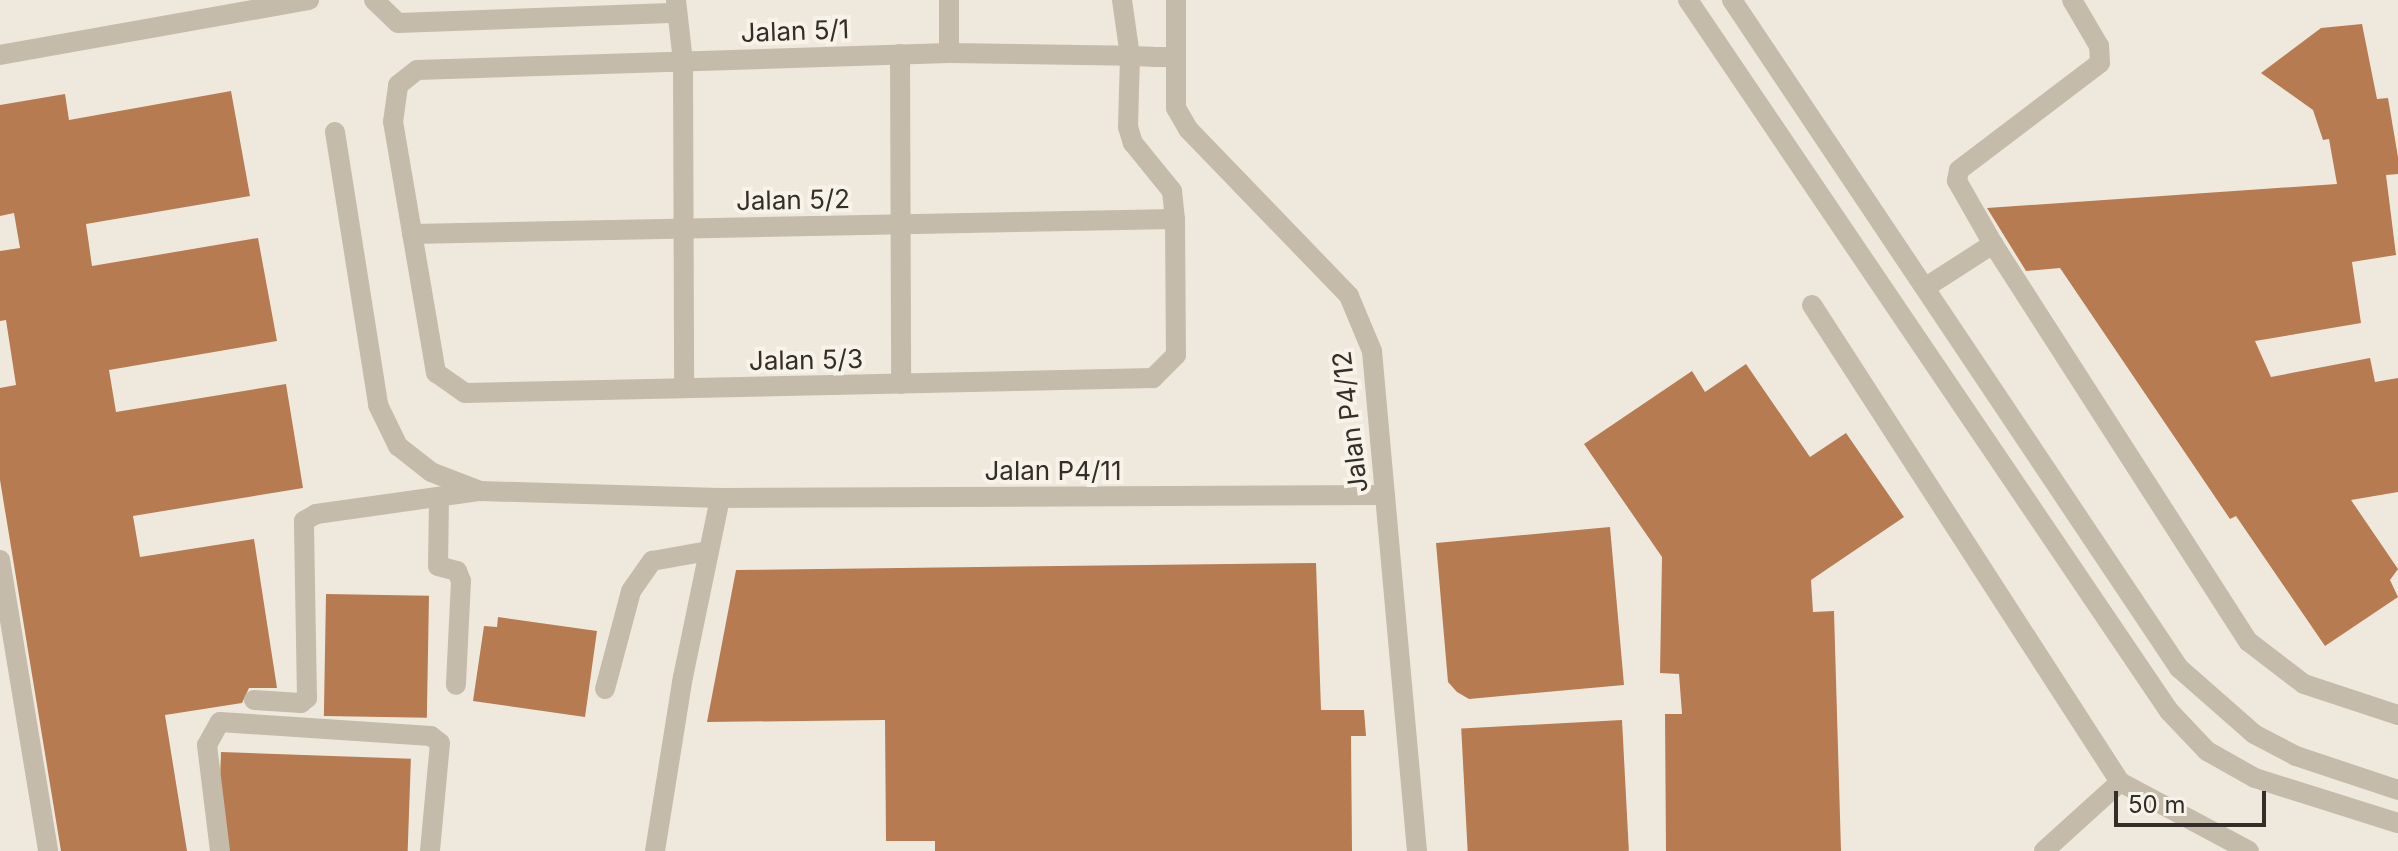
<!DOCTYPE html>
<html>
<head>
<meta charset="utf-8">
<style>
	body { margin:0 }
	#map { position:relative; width:2398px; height:851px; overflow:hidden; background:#efe9dd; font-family:Inter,sans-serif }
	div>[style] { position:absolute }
	.building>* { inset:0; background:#b77b52; transform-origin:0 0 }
	.minor>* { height:20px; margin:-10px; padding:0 10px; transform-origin:10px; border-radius:10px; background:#c5bbaa }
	span { translate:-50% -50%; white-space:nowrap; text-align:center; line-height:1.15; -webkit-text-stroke:8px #f7f3e8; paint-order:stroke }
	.street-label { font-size:26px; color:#342e29 }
	.scale { position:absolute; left:2114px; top:791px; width:152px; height:36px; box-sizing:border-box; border:4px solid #342e29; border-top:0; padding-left:10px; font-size:24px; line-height:28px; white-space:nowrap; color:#342e29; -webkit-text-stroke:6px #f7f3e8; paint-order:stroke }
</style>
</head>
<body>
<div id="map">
	<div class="building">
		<i style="clip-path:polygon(2362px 24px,2377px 99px,2388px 98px,2398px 157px,2398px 174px,2386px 175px,2396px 255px,2352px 262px,2361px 323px,2255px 341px,2271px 377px,2370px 358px,2375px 382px,2398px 378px,2398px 492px,2351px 500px,2398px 569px,2390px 580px,2398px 597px,2325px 646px,2236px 516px,2230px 519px,2060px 268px,2026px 271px,1987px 208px,2337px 184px,2329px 139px,2323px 140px,2313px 110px,2261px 73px,2321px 28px)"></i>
		<i style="clip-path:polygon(231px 91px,250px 196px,86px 224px,92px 266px,258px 238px,277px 341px,109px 370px,116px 412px,286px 384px,303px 488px,133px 516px,140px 557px,254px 539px,277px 688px,249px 688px,242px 703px,165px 715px,187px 851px,61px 851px,0 480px,0 388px,16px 385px,6px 320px,0 321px,0 251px,20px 248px,14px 213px,0 216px,0 105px,65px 94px,69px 120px)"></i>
		<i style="clip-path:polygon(1746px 364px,1810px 457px,1846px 433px,1904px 517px,1811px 580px,1813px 612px,1834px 611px,1841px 851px,1666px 851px,1665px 714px,1682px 714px,1679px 674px,1660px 673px,1662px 557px,1584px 444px,1692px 371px,1705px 392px)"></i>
		<i style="clip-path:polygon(1610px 527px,1624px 685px,1469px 699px,1457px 692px,1448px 682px,1436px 543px)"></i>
		<i style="clip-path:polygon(1316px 563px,1321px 710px,1364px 710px,1366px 736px,1351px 736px,1352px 851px,935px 851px,935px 841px,886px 841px,885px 720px,707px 722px,736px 570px)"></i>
		<i style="left:326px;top:594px;width:103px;height:122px;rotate:1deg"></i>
		<i style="clip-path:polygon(498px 617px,597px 631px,585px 717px,473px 701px,484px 626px,497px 627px)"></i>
		<i style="left:1622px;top:720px;width:131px;height:161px;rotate:87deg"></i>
		<i style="left:221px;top:752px;width:190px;height:100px;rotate:2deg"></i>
	</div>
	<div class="minor">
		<i style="left:374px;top:0;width:33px;rotate:44deg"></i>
		<i style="left:398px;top:23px;width:279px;rotate:-2.1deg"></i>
		<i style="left:676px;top:0;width:61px;rotate:83.5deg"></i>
		<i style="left:683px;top:61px;width:327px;rotate:89.8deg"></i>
		<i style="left:949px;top:0;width:53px;rotate:90deg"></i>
		<i style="left:1122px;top:0;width:57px;rotate:81.9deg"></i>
		<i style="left:1130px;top:56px;width:71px;rotate:91.6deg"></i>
		<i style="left:1128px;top:127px;width:17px;rotate:73deg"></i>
		<i style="left:1133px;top:143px;width:62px;rotate:50.9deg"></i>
		<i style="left:1172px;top:191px;width:28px;rotate:84deg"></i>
		<i style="left:1175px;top:219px;width:136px;rotate:89.6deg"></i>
		<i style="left:1176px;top:355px;width:33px;rotate:135deg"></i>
		<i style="left:1153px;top:378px;width:688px;rotate:178.75deg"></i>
		<i style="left:465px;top:393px;width:35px;rotate:-145deg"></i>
		<i style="left:436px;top:373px;width:255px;rotate:-99.7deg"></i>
		<i style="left:393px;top:122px;width:37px;rotate:-82deg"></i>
		<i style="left:398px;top:85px;width:24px;rotate:-38deg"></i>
		<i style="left:417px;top:70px;width:532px;rotate:-1.83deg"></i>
		<i style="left:949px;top:53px;width:181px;rotate:0.9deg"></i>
		<i style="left:1130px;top:56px;width:23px;rotate:2deg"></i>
		<i style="left:1153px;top:57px;width:21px"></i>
		<i style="left:1176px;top:0;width:108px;rotate:90deg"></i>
		<i style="left:1176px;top:108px;width:24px;rotate:60deg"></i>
		<i style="left:1188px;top:129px;width:232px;rotate:46deg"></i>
		<i style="left:1349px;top:296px;width:60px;rotate:67.3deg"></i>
		<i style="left:1372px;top:351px;width:502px;rotate:84.86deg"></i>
		<i style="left:1688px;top:0;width:858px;rotate:55.92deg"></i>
		<i style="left:2169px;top:711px;width:55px;rotate:46.5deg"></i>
		<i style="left:2207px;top:751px;width:55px;rotate:29.4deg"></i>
		<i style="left:2255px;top:778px;width:150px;rotate:17.5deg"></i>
		<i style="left:1732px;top:0;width:804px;rotate:56.21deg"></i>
		<i style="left:2179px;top:668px;width:100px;rotate:41.3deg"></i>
		<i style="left:2254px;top:734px;width:47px;rotate:27.6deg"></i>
		<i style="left:2296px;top:756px;width:108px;rotate:18.4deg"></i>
		<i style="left:900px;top:54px;width:330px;rotate:89.8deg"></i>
		<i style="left:0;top:55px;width:314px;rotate:-10.1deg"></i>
		<i style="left:335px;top:132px;width:276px;rotate:81deg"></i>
		<i style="left:378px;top:405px;width:46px;rotate:64deg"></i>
		<i style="left:398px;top:446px;width:42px;rotate:38.2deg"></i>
		<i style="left:431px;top:472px;width:53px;rotate:21.2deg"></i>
		<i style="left:412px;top:234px;width:763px;rotate:-1.13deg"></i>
		<i style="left:1993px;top:244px;width:473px;rotate:57.3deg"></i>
		<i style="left:2249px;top:642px;width:69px;rotate:37.4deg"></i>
		<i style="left:2304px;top:684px;width:99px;rotate:18.3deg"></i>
		<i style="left:1926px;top:287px;width:80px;rotate:-32.7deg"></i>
		<i style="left:1993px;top:244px;width:73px;rotate:-119.7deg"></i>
		<i style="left:1957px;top:181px;width:11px;rotate:-80deg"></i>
		<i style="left:1959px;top:170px;width:177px;rotate:-37.2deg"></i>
		<i style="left:2100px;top:63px;width:17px;rotate:-93deg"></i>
		<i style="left:2099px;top:46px;width:53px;rotate:-120.4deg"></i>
		<i style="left:1812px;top:305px;width:568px;rotate:57.15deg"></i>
		<i style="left:2120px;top:782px;width:146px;rotate:28.1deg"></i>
		<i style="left:439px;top:497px;width:69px;rotate:90.8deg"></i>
		<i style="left:438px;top:566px;width:20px;rotate:15deg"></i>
		<i style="left:457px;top:571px;width:11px;rotate:68deg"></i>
		<i style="left:461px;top:581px;width:104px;rotate:92.8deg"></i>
		<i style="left:0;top:560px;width:295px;rotate:80.6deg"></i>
		<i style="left:605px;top:689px;width:101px;rotate:-75.1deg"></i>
		<i style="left:631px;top:591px;width:37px;rotate:-55deg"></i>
		<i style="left:652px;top:561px;width:57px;rotate:-10.1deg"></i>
		<i style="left:254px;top:700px;width:47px;rotate:3.7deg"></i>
		<i style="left:301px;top:703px;width:8px;rotate:-40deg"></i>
		<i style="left:307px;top:698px;width:177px;rotate:-91deg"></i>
		<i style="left:304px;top:521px;width:14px;rotate:-30deg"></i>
		<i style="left:316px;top:514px;width:166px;rotate:-8deg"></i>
		<i style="left:480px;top:491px;width:240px;rotate:1.7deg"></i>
		<i style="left:720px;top:498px;width:665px;rotate:-0.26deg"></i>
		<i style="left:220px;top:851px;width:107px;rotate:-97deg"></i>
		<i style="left:207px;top:745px;width:26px;rotate:-61deg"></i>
		<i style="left:220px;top:722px;width:211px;rotate:3.8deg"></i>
		<i style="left:431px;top:736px;width:11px;rotate:38deg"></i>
		<i style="left:440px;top:743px;width:108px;rotate:95.3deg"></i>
		<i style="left:655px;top:851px;width:176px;rotate:-80.9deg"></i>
		<i style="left:683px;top:677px;width:183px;rotate:-78.3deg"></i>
		<i style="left:2044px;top:851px;width:103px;rotate:-42.2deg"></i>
	</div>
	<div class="street-label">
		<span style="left:795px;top:31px;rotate:-2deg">Jalan 5/1</span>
		<span style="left:793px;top:200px;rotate:-1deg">Jalan 5/2</span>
		<span style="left:806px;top:360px;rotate:-1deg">Jalan 5/3</span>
		<span style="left:1350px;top:422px;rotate:-97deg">Jalan P4/12</span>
		<span style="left:1053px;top:471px">Jalan P4/11</span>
	</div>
	<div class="scale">50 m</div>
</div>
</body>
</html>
